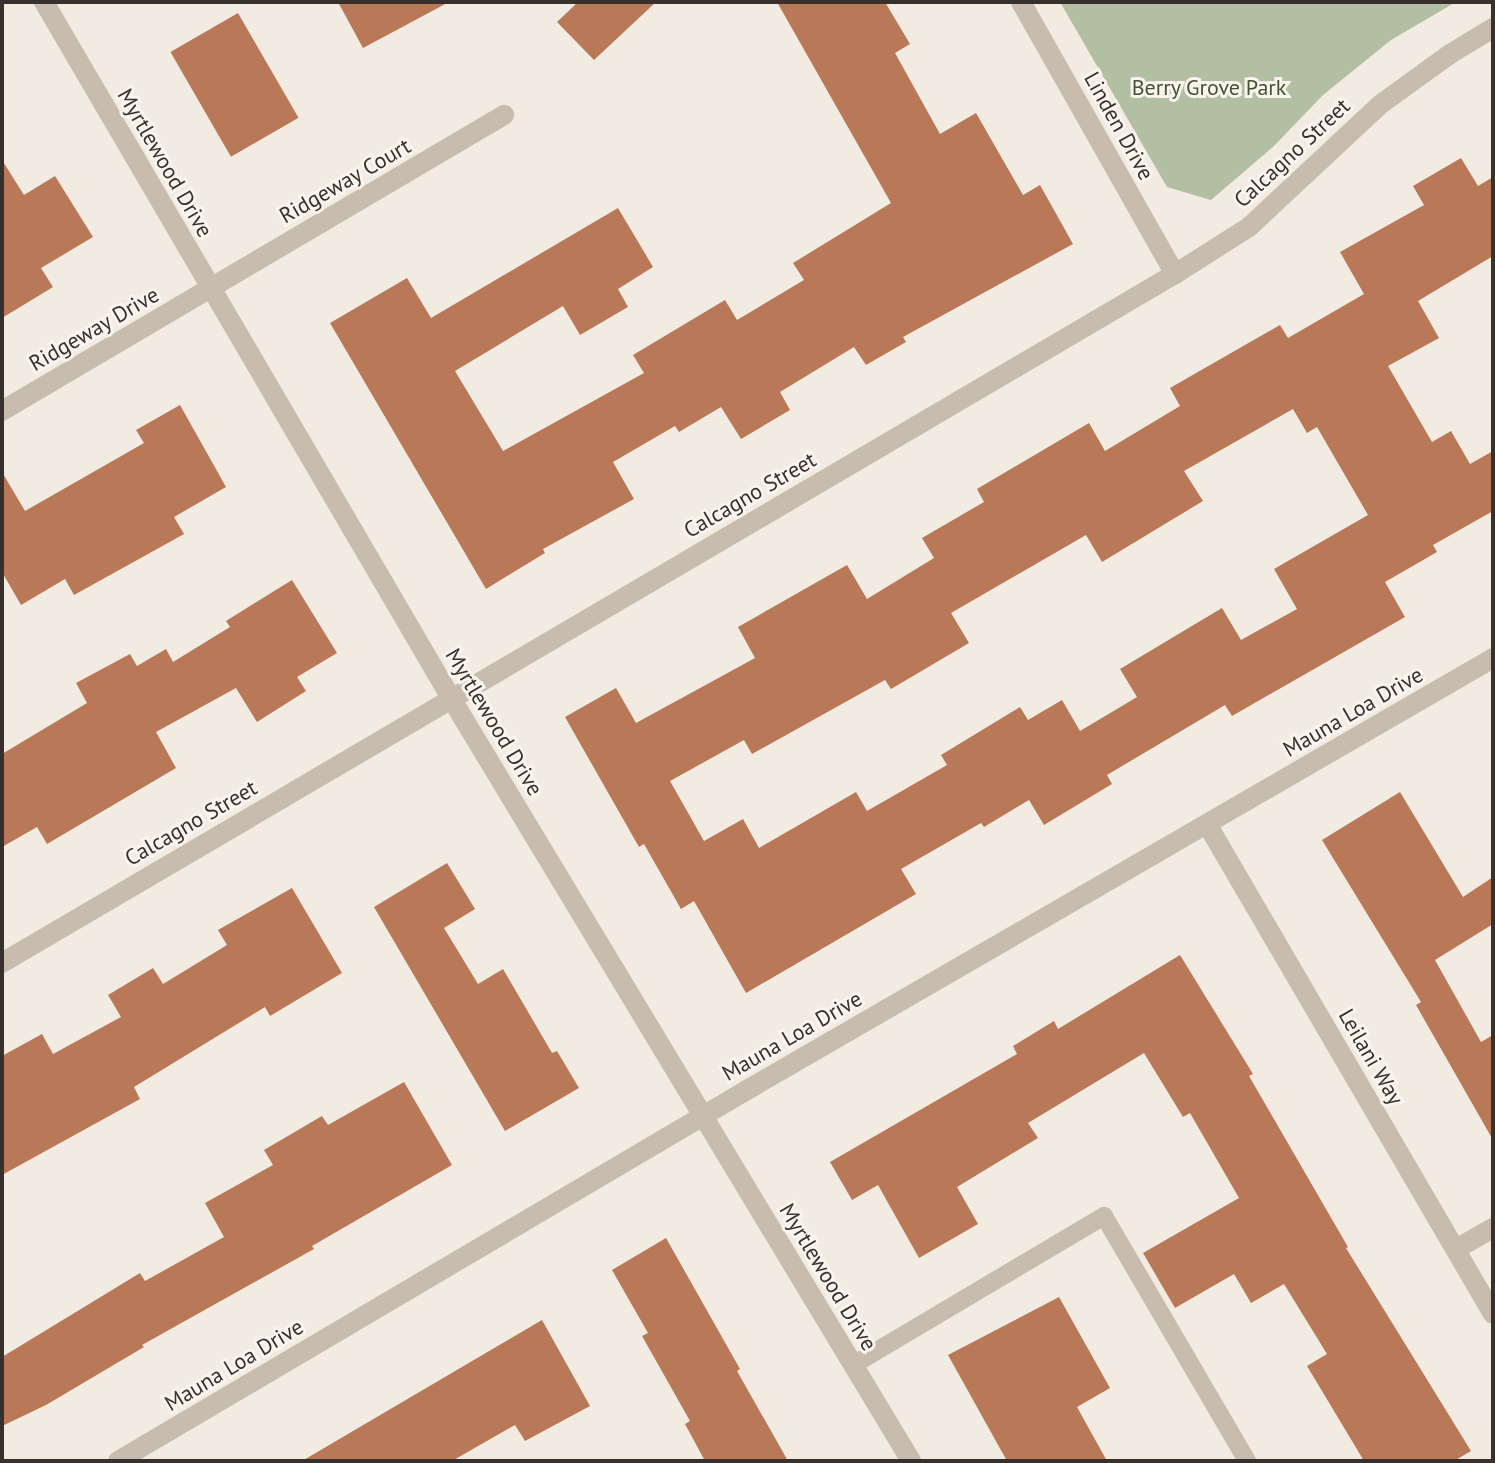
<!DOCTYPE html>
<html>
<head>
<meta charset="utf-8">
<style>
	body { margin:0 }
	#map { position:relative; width:1495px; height:1463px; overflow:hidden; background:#f1ebe1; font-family:"PT Sans",sans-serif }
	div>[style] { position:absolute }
	.green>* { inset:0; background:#b3bfa2 }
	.building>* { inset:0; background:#b97857; transform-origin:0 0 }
	.lane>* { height:18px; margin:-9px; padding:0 9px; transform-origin:9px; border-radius:9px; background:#c8bcae }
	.street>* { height:20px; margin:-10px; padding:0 10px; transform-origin:10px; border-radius:10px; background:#c8bcae }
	span { translate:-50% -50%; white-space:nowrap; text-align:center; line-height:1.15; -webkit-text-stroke:6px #f9f4ed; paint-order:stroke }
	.park-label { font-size:22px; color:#445332 }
	.street-label { font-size:22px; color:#37302c }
	.frame { position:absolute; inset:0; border:4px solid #37302c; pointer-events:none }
</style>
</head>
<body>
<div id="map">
	<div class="green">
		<i style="clip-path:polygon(1060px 2px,1456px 2px,1391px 40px,1323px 95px,1273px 147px,1211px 200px,1167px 187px)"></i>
	</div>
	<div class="building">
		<i style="clip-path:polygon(338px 2px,449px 2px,363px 48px)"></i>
		<i style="clip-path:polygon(578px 2px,656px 2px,594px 60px,557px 22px)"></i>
		<i style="clip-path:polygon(777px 2px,885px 2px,910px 44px,895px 53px,940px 134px,976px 113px,1023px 195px,1040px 185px,1073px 244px,903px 337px,906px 342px,866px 365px,854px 347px,780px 392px,790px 410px,741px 439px,721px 407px,679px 432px,675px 426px,613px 462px,634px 499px,543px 549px,545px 553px,486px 589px,330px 323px,407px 278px,431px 318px,618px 208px,653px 267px,618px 289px,628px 307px,580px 335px,563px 306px,455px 371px,503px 451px,644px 373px,633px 355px,725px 300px,737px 320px,804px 280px,793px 263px,891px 203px)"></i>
		<i style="left:238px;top:13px;width:121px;height:78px;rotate:60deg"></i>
		<i style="clip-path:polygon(evenodd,1461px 158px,1478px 186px,1493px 177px,1493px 256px,1418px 301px,1439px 338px,1388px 366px,1432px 442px,1451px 431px,1470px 464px,1493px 451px,1493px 511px,1433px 545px,1437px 552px,1385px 582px,1405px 617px,1232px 716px,1225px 705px,1107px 775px,1112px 784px,1044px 825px,1029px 800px,984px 827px,981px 823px,901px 869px,916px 894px,746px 993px,694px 901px,681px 909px,644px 844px,639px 847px,565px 717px,616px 688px,636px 723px,755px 658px,738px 627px,847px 565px,867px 599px,934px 558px,922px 538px,984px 502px,977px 489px,1089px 423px,1105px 451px,1180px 406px,1170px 388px,1280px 325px,1288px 338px,1364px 294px,1340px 252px,1424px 205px,1413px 186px,1461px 158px,1293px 409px,1307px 433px,1317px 427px,1368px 515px,1274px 569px,1297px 609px,1241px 640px,1222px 608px,1120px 669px,1137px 697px,1080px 731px,1062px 700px,1028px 720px,1020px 707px,941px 755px,947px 765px,867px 811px,856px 792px,759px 848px,743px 819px,704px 841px,670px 781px,744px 740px,752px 754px,885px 680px,891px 689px,969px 643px,951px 613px,1086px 535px,1102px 562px,1203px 501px,1184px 471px,1293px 409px)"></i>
		<i style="clip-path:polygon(2px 160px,24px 195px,55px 176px,93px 237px,41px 268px,53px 287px,2px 318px)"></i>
		<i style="clip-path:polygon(180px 405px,226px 487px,174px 517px,184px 534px,148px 554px,74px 595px,65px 579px,21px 605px,2px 572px,2px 472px,25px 511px,144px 443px,136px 430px)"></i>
		<i style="clip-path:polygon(292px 580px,337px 653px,297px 677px,306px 691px,257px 722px,236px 688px,156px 732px,176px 768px,47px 844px,37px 827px,2px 847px,2px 754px,87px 703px,76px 683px,130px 654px,137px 666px,166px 649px,173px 662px,230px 627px,226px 621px)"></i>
		<i style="clip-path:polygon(1400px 792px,1463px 897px,1493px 877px,1493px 924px,1435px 960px,1481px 1042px,1493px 1035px,1493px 1140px,1416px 1005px,1421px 1002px,1322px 840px)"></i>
		<i style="clip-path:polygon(447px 863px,475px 909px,444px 928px,478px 984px,503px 969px,552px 1053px,557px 1051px,579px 1088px,505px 1131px,374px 907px)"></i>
		<i style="clip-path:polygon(292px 888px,342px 973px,270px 1016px,265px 1007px,134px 1087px,140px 1099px,2px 1175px,2px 1056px,42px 1034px,53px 1054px,121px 1017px,108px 995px,153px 968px,163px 984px,227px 945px,218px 930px)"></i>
		<i style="clip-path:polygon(1180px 955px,1253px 1074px,1249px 1076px,1348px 1247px,1346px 1248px,1471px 1451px,1454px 1461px,1364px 1461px,1307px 1366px,1327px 1354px,1284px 1284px,1251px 1303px,1234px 1274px,1175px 1308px,1143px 1253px,1239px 1198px,1190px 1113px,1183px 1117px,1144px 1053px,1028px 1123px,1038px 1138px,957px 1187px,978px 1224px,919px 1258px,878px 1185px,852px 1200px,830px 1162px,1017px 1054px,1013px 1046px,1054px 1021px,1058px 1029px)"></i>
		<i style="clip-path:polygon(404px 1082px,452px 1165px,312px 1246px,314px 1249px,142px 1345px,144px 1347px,46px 1405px,2px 1426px,2px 1357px,140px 1273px,145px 1281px,224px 1237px,205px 1203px,273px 1165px,264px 1150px,322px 1116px,328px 1125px)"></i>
		<i style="clip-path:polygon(666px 1238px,740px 1369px,737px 1371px,788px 1461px,705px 1461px,685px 1424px,690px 1421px,642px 1336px,648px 1333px,612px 1270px)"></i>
		<i style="clip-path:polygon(1059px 1297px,1110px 1388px,1077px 1407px,1107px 1461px,1007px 1461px,948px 1355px)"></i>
		<i style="clip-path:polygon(542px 1320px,590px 1406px,525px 1441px,515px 1425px,452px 1461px,302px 1461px)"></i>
	</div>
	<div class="lane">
		<i style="left:853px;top:1365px;width:292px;rotate:-30.7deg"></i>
		<i style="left:1104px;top:1216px;width:284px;rotate:59.7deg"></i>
	</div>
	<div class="street">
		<i style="left:44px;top:2px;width:806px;rotate:59.68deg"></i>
		<i style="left:451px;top:698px;width:891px;rotate:58.91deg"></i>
		<i style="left:1021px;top:2px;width:313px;rotate:60.5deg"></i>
		<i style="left:2px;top:411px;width:583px;rotate:-30.53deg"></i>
		<i style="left:1207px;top:824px;width:567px;rotate:59.73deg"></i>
		<i style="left:2px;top:963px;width:1360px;rotate:-30.43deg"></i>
		<i style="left:1175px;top:274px;width:88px;rotate:-32.4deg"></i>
		<i style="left:1249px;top:227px;width:180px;rotate:-43deg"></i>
		<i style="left:1381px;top:104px;width:85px;rotate:-35.9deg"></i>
		<i style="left:1450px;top:54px;width:50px;rotate:-31.2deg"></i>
		<i style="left:1456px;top:1249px;width:43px;rotate:-29.6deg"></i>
		<i style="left:118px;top:1461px;width:730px;rotate:-30.53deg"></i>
		<i style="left:747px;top:1090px;width:862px;rotate:-30.07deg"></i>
	</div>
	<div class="park-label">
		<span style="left:1209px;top:88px">Berry Grove Park</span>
	</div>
	<div class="street-label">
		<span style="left:1119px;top:126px;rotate:61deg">Linden Drive</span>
		<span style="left:1292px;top:153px;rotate:-43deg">Calcagno Street</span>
		<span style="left:165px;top:163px;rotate:60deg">Myrtlewood Drive</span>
		<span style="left:345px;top:181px;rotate:-30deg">Ridgeway Court</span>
		<span style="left:94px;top:329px;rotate:-30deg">Ridgeway Drive</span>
		<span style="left:750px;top:495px;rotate:-30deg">Calcagno Street</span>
		<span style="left:1353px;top:712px;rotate:-30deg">Mauna Loa Drive</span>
		<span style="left:494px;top:722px;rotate:59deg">Myrtlewood Drive</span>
		<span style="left:191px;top:823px;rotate:-30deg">Calcagno Street</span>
		<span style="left:792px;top:1036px;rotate:-30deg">Mauna Loa Drive</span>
		<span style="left:1371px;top:1057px;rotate:60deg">Leilani Way</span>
		<span style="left:828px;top:1277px;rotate:59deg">Myrtlewood Drive</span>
		<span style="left:234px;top:1365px;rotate:-31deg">Mauna Loa Drive</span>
	</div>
	<div class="frame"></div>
</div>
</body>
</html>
